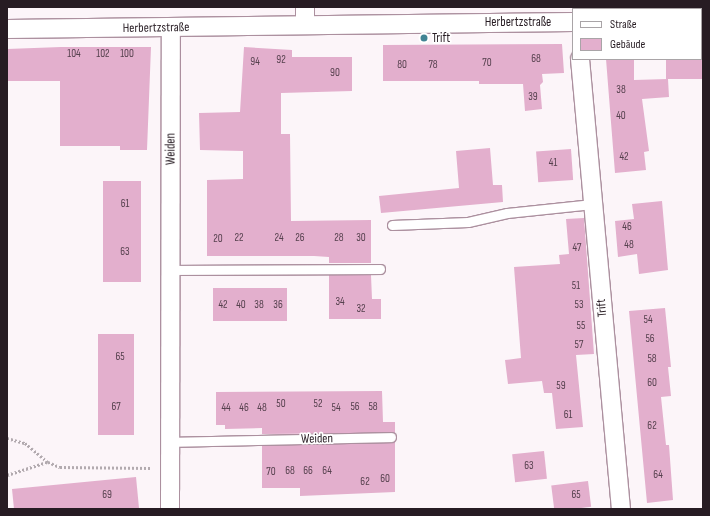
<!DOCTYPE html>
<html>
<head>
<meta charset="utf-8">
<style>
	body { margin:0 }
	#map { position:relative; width:710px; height:516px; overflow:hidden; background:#fcf5f9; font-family:"Sofia Sans Condensed",sans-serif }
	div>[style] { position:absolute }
	.building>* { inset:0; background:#e3afcd; transform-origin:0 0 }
	.path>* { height:2.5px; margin-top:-1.25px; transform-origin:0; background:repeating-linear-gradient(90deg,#b2aaaf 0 2px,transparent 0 4px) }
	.roads { filter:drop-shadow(1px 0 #ac909f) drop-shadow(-1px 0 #ac909f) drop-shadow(0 1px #ac909f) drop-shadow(0 -1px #ac909f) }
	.lane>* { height:9px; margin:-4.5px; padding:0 4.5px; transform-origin:4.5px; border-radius:4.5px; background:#fff }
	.street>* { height:18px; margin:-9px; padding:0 9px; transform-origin:9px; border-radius:9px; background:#fff }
	.dots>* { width:11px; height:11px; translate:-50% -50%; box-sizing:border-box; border:2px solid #fff; border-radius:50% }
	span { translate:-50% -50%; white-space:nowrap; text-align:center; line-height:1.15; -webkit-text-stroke:3.5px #fff; paint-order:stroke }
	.number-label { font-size:11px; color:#56414e }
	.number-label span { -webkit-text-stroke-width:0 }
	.street-label { font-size:13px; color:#271c23 }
	.poi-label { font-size:13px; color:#271c23 }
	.left { translate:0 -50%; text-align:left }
	.frame { position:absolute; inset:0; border:8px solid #271c23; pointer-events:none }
	.legend { position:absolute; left:572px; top:8px; width:130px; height:52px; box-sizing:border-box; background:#fff; border:1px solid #a9a4a7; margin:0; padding:5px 7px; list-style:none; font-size:12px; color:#271c23 }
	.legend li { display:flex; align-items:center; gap:8px; height:20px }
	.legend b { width:20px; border:1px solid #a9a4a7 }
</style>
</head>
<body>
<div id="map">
	<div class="building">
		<i style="clip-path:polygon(562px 44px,564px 73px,542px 74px,543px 82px,540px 85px,542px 109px,525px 111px,523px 84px,479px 84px,479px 81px,383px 81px,383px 45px)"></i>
		<i style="clip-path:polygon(61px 47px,151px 47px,147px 150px,120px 150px,120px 146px,60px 146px,60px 81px,7px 81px,7px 49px)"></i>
		<i style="clip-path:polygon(244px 47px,292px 50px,292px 57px,352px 57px,352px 91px,281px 93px,281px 134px,290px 134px,291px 221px,371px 220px,371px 263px,329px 263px,329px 257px,314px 256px,207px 256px,207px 180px,243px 179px,243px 151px,200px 150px,199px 113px,240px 112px)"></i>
		<i style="clip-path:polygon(606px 59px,634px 59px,634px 80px,668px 79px,669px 97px,642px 99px,649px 151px,644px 152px,646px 170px,615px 173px)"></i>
		<i style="left:666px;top:59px;width:37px;height:20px"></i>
		<i style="clip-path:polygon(490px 148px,493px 185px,502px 185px,503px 202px,381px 213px,379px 196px,459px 188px,456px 151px)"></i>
		<i style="left:571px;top:149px;width:31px;height:35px;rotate:86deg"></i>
		<i style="left:103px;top:181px;width:38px;height:101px"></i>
		<i style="clip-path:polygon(662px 201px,668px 270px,639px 274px,637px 254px,618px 257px,615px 221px,634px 219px,632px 204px)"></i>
		<i style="clip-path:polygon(584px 218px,594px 354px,576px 355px,583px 427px,556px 429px,552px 393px,544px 393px,542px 381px,508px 384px,505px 360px,521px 358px,514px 267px,560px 264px,559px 255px,569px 254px,566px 219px)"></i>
		<i style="clip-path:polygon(329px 275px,371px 275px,372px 299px,381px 299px,381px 319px,329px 319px)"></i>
		<i style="left:287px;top:288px;width:33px;height:74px;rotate:90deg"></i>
		<i style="clip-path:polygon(665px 308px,671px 367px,668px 367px,671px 396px,661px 397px,666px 445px,669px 445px,673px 500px,647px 503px,629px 311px)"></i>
		<i style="left:134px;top:334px;width:101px;height:36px;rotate:90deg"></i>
		<i style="clip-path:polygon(382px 391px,383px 422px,395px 422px,395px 433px,262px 434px,262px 428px,225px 429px,225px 425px,216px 425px,216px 392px)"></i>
		<i style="clip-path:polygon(395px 441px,395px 492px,300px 496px,300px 488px,262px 488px,262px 446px)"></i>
		<i style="left:544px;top:451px;width:28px;height:32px;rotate:84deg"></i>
		<i style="clip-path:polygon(136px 477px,139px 508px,14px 509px,12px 489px)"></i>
		<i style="left:588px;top:481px;width:26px;height:37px;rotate:83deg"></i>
	</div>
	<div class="path">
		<i style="left:7px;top:438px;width:19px;rotate:16deg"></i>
		<i style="left:25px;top:443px;width:30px;rotate:40deg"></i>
		<i style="left:48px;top:462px;width:13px;rotate:23deg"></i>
		<i style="left:60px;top:467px;width:91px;rotate:0.6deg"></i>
		<i style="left:7px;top:475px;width:42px;rotate:-18deg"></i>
	</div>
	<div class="roads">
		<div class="lane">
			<i style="left:392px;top:225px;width:76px;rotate:-2.3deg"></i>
			<i style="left:468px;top:222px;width:40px;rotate:-13deg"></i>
			<i style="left:507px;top:213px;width:86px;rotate:-6deg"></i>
			<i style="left:170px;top:270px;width:210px;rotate:-0.3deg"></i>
			<i style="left:170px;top:442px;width:221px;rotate:-1.3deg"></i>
		</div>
		<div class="street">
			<i style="left:305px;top:7px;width:17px;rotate:90deg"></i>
			<i style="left:701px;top:22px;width:2px"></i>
			<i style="left:7px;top:29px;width:566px;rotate:-0.71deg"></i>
			<i style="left:580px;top:59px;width:452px;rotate:84.8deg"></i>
			<i style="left:170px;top:509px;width:481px;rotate:-89.9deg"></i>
		</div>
	</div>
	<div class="dots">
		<i style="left:424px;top:38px;background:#418494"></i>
	</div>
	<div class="number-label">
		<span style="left:74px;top:54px">104</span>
		<span style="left:103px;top:54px">102</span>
		<span style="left:127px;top:54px">100</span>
		<span style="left:536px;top:59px">68</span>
		<span style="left:281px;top:60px">92</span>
		<span style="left:255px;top:62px">94</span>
		<span style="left:487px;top:63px">70</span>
		<span style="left:402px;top:65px">80</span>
		<span style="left:433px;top:65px">78</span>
		<span style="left:335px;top:73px">90</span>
		<span style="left:621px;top:90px">38</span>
		<span style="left:533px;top:97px">39</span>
		<span style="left:621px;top:116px">40</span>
		<span style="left:624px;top:157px">42</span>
		<span style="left:553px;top:163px">41</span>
		<span style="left:125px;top:204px">61</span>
		<span style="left:627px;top:227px">46</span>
		<span style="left:239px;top:238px">22</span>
		<span style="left:279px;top:238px">24</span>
		<span style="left:300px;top:238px">26</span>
		<span style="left:339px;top:238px">28</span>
		<span style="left:361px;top:238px">30</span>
		<span style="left:218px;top:239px">20</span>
		<span style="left:629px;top:245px">48</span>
		<span style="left:577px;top:248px">47</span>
		<span style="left:125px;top:252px">63</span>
		<span style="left:576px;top:286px">51</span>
		<span style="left:340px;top:302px">34</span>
		<span style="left:223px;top:305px">42</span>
		<span style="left:241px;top:305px">40</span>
		<span style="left:259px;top:305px">38</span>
		<span style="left:278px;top:305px">36</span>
		<span style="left:579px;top:305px">53</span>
		<span style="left:361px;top:309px">32</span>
		<span style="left:648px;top:320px">54</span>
		<span style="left:581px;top:326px">55</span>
		<span style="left:650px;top:339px">56</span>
		<span style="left:579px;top:345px">57</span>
		<span style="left:120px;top:357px">65</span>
		<span style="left:652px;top:359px">58</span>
		<span style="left:652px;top:383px">60</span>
		<span style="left:561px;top:386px">59</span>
		<span style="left:281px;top:404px">50</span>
		<span style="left:318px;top:404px">52</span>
		<span style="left:116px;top:407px">67</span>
		<span style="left:355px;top:407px">56</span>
		<span style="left:373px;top:407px">58</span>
		<span style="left:226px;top:408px">44</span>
		<span style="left:244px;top:408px">46</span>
		<span style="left:262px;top:408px">48</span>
		<span style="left:336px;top:408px">54</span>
		<span style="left:568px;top:415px">61</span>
		<span style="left:652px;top:426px">62</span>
		<span style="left:529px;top:466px">63</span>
		<span style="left:290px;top:471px">68</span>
		<span style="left:308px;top:471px">66</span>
		<span style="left:327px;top:471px">64</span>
		<span style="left:271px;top:472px">70</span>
		<span style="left:658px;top:475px">64</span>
		<span style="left:385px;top:479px">60</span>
		<span style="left:365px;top:482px">62</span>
		<span style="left:107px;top:495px">69</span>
		<span style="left:576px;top:495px">65</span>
	</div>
	<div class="street-label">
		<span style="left:518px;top:22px">Herbertzstraße</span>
		<span style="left:156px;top:28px;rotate:-1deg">Herbertzstraße</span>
		<span style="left:171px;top:149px;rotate:-90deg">Weiden</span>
		<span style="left:602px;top:308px;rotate:-95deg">Trift</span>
		<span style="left:317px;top:439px;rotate:-1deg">Weiden</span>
	</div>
	<div class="poi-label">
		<span class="left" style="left:432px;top:38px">Trift</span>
	</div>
	<div class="frame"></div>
	<ul class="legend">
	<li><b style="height:5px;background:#fff"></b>Straße</li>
	<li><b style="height:11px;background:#e3afcd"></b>Gebäude</li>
	</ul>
</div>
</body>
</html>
